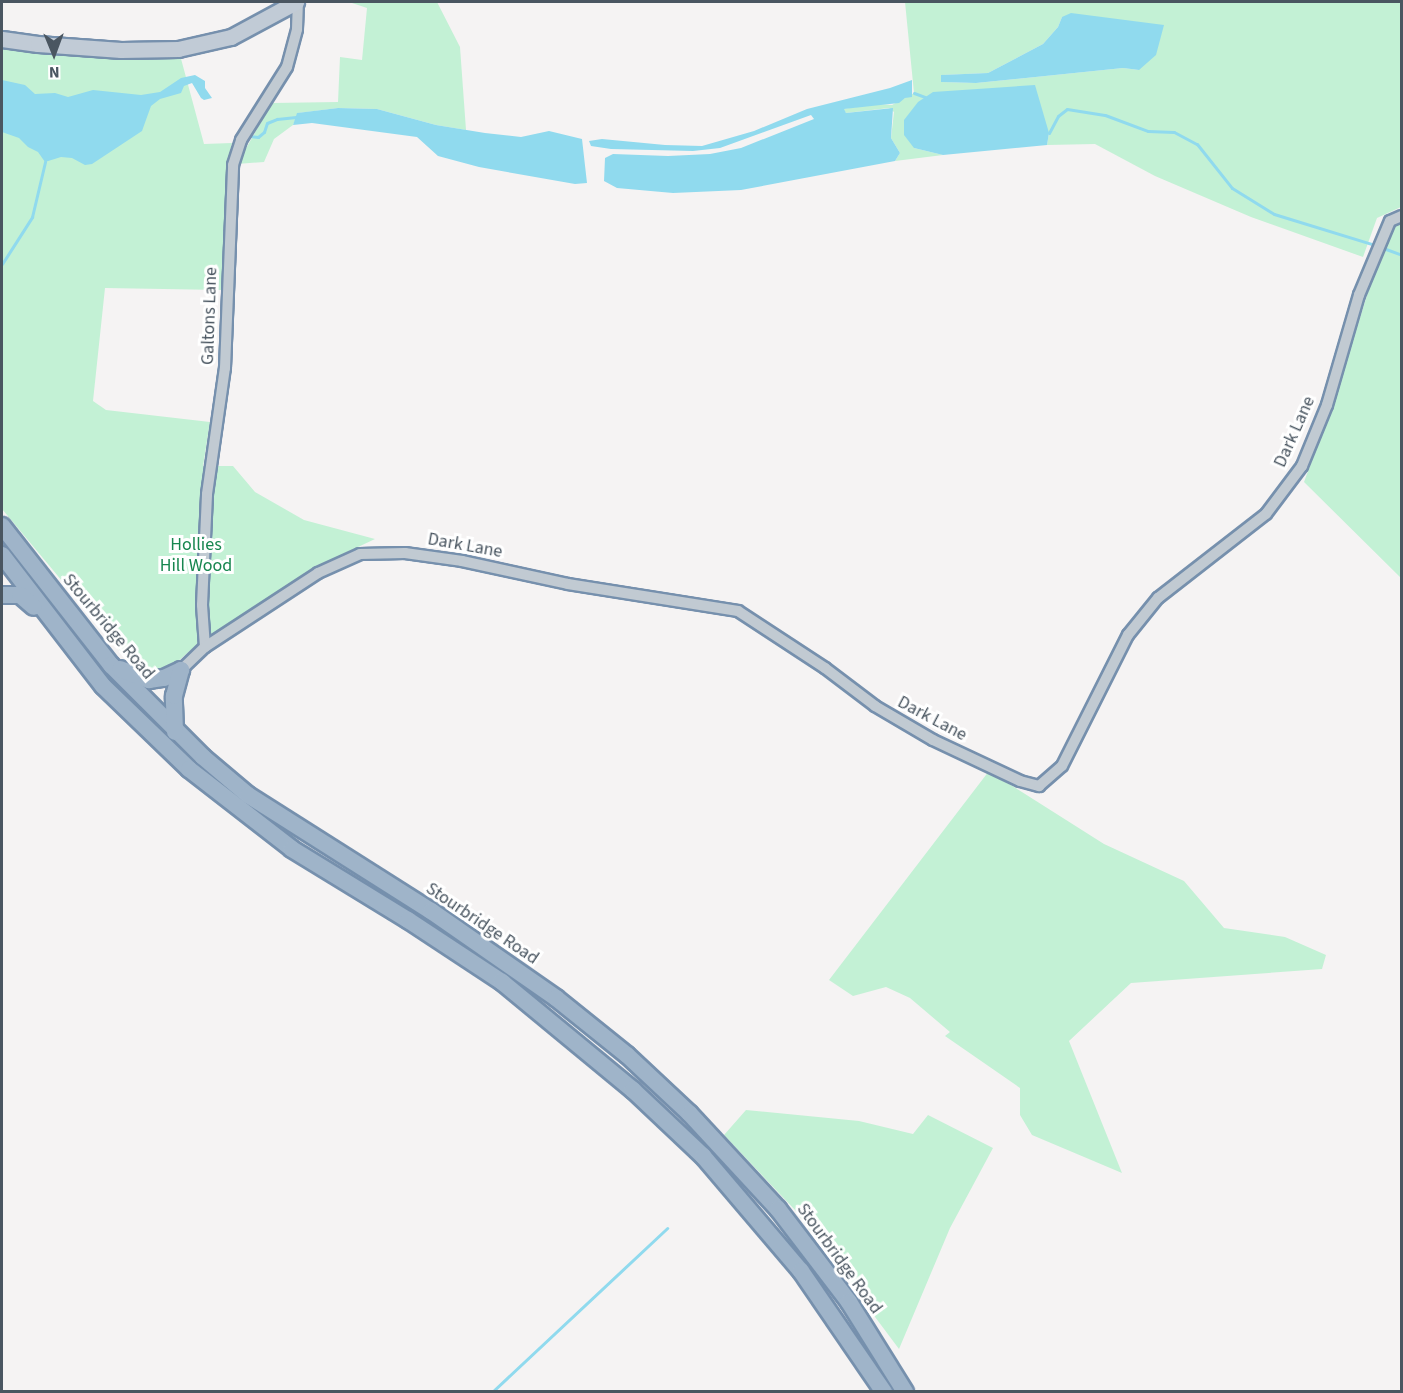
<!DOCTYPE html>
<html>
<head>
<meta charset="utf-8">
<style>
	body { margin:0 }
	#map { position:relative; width:1403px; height:1393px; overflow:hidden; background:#f5f3f3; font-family:"Source Sans 3",sans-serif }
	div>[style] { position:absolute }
	.green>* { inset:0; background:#c3f1d5 }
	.water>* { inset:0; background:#90daee }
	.stream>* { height:3px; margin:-1.5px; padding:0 1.5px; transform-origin:1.5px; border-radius:1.5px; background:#90daee }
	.roads { filter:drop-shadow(2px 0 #7690ad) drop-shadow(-2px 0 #7690ad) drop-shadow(0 2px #7690ad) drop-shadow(0 -2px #7690ad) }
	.minor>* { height:10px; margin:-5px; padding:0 5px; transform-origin:5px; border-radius:5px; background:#c1cad2 }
	.secondary>* { height:15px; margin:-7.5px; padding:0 7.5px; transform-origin:7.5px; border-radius:7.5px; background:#c1cbd6 }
	.trunk>* { height:16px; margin:-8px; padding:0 8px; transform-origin:8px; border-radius:8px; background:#9fb4c9 }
	span { translate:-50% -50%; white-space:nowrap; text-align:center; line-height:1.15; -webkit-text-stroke:6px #fff; paint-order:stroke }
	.street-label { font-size:18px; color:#4a5661 }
	.park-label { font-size:18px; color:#17864f }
	.frame { position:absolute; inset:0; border:3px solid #4a5661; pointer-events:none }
	.north { position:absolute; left:24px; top:24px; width:60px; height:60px; -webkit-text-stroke:4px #fff; paint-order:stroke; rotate:179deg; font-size:16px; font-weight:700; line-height:24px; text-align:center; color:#4a5661 }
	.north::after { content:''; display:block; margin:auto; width:21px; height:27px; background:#4a5661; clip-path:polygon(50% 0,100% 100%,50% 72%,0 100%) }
</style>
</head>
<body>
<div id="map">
	<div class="green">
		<i style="clip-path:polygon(349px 2px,437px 2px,460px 47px,466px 130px,436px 125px,377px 109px,338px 108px,298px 113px,293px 125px,274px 139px,264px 162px,237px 164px,272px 103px,338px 102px,340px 57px,362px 60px,367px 8px)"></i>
		<i style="clip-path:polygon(evenodd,905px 2px,1401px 2px,1401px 207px,1377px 218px,1363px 257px,1251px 217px,1155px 176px,1095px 144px,1047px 145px,1049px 133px,914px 148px,943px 155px,895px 161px,900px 153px,891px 138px,894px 112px,889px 108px,846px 113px,843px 109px,877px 104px,892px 105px,914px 93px,905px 2px,1062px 17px,1139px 70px,1123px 68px,976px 83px,941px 82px,942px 75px,988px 73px,1043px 44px,1058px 27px,1062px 17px)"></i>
		<i style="clip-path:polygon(2px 47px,73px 56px,180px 55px,204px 144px,232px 143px,227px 166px,222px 290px,105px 288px,93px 401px,106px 410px,210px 422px,203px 466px,233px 466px,255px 492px,304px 520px,375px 539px,322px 564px,282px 589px,199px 643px,162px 675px,148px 673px,123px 654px,2px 509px)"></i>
		<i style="clip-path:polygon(1401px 221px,1401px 578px,1304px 482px,1331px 409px,1375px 270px,1394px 225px)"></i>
		<i style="clip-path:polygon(989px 771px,1104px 844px,1184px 881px,1224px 928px,1285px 937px,1326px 955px,1322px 969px,1131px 983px,1069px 1041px,1122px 1173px,1032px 1135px,1020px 1115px,1020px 1088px,945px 1036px,950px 1032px,910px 998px,886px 987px,853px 996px,829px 980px)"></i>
		<i style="clip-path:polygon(746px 1110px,859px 1121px,913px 1134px,928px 1115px,993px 1148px,950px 1228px,899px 1349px,795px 1210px,724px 1135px)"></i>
	</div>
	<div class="water">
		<i style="clip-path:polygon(1071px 13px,1164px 25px,1156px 55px,1139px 70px,1123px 68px,976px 83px,941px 82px,941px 75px,988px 73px,1043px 44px,1058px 27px,1062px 17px)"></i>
		<i style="clip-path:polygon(195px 75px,205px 81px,205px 88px,212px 98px,204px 100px,201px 98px,192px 83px,184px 86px,181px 93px,160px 99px,151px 106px,142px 131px,92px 164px,85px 165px,72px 158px,61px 157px,45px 162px,38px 152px,28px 147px,19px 138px,2px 132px,2px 80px,25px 85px,35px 94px,55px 93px,68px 97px,93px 90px,141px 95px,160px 92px,181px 78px)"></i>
		<i style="clip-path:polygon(912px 80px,912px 97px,905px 98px,899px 103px,844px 109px,846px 113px,893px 108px,891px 138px,900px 153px,895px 161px,741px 190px,673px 193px,617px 188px,604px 181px,605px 158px,613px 154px,668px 156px,710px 154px,741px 148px,814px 119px,811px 115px,720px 148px,693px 151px,611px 149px,591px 146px,589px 141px,602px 139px,665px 145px,702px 146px,754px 131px,807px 109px,890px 88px)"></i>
		<i style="clip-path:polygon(1035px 85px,1049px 133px,1047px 145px,943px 155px,914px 148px,904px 135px,904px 120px,918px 102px,933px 92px)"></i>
		<i style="clip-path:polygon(338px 108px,377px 109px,436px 125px,485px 133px,521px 137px,549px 131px,582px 139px,587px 183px,575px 184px,479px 167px,438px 156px,417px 137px,312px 123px,293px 125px,297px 113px)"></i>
	</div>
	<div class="stream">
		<i style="left:914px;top:93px;width:12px;rotate:20deg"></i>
		<i style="left:1049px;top:133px;width:19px;rotate:-62deg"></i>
		<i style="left:1058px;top:116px;width:11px;rotate:-38deg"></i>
		<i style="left:1067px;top:109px;width:38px;rotate:9deg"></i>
		<i style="left:1105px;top:115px;width:46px;rotate:20.4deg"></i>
		<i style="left:1148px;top:131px;width:26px;rotate:2deg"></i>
		<i style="left:1174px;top:132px;width:26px;rotate:28deg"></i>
		<i style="left:1197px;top:144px;width:56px;rotate:51.5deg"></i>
		<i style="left:1232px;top:188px;width:49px;rotate:31.8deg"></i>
		<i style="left:1274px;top:214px;width:106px;rotate:17.1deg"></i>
		<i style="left:250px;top:136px;width:8px;rotate:7deg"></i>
		<i style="left:258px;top:137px;width:8px;rotate:-40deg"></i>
		<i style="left:264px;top:132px;width:9px;rotate:-72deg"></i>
		<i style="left:267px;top:123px;width:11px;rotate:-22deg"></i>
		<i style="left:277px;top:119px;width:19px;rotate:-6deg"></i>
		<i style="left:1383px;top:248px;width:20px;rotate:20deg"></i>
		<i style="left:2px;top:264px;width:56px;rotate:-57.4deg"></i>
		<i style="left:32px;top:217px;width:57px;rotate:-76.7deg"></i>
		<i style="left:492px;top:1392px;width:240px;rotate:-43.1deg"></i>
	</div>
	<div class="roads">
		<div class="minor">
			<i style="left:205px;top:647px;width:42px;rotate:-94.1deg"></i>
			<i style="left:202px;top:605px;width:111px;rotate:-87.4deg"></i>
			<i style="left:207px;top:494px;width:127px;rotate:-81.9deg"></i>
			<i style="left:225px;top:368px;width:203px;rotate:-87.7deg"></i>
			<i style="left:233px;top:165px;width:26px;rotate:-72deg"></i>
			<i style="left:241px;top:140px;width:86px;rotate:-57.8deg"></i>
			<i style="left:287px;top:67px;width:39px;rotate:-75deg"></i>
			<i style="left:297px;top:29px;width:27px;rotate:-88deg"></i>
			<i style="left:181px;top:670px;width:33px;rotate:-44deg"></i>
			<i style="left:205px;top:647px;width:135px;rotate:-33.2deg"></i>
			<i style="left:318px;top:573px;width:46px;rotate:-24.3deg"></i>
			<i style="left:360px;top:554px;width:45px;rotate:-1.3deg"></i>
			<i style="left:405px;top:553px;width:58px;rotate:8deg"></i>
			<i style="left:462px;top:561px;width:108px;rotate:12.2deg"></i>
			<i style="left:568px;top:584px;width:172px;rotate:9deg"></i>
			<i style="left:738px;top:611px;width:104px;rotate:33.2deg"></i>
			<i style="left:825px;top:668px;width:63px;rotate:37.2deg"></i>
			<i style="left:875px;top:706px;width:67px;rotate:30.4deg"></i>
			<i style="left:933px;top:740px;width:96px;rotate:25.2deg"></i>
			<i style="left:1020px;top:781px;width:20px;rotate:15deg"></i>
			<i style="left:1039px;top:786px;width:30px;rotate:-41deg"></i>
			<i style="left:1062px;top:766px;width:147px;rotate:-63.3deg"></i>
			<i style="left:1128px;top:635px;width:48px;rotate:-51deg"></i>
			<i style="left:1158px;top:598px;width:137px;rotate:-37.9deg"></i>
			<i style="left:1266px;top:514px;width:60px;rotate:-53.1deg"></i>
			<i style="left:1302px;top:466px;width:66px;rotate:-67.7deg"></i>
			<i style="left:1327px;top:405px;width:115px;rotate:-73.8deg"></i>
			<i style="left:1359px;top:295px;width:80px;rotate:-67.3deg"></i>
			<i style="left:1390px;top:221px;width:13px;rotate:-23deg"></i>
		</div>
		<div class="secondary">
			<i style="left:2px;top:39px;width:36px;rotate:8deg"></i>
			<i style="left:38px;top:44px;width:83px;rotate:4.1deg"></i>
			<i style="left:121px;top:50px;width:57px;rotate:-1deg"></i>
			<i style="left:178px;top:49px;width:54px;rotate:-12.8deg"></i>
			<i style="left:231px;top:37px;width:74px;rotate:-28.3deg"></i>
		</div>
		<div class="trunk">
			<i style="left:2px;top:526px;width:177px;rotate:51.9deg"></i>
			<i style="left:111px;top:665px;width:130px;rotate:45deg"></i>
			<i style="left:203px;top:757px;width:59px;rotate:40.2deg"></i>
			<i style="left:248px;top:795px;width:217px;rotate:32.4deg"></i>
			<i style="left:431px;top:911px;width:152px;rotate:34.8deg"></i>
			<i style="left:556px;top:998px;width:91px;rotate:38.8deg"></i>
			<i style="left:627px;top:1055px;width:86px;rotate:43.1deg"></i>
			<i style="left:690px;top:1114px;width:129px;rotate:47.2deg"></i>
			<i style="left:778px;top:1209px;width:117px;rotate:52.6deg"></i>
			<i style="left:849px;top:1302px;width:106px;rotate:58.1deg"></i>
			<i style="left:2px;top:555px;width:165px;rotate:52.4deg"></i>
			<i style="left:103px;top:686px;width:120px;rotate:44deg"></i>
			<i style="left:189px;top:769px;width:130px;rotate:37.8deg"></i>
			<i style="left:292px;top:849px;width:136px;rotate:31.5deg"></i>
			<i style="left:408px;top:920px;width:113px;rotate:33.4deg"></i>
			<i style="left:502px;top:982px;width:170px;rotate:39.5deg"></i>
			<i style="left:633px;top:1090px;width:96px;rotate:43.3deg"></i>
			<i style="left:703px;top:1156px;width:151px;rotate:49.6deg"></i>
			<i style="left:801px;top:1271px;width:147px;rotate:55.6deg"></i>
			<i style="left:2px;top:595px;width:18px"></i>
			<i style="left:20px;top:595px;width:18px;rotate:41deg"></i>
			<i style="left:120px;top:669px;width:31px;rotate:21deg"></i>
			<i style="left:149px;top:680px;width:15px;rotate:-8deg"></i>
			<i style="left:164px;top:678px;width:19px;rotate:-25deg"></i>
			<i style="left:175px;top:732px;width:36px;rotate:-92deg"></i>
			<i style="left:174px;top:696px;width:27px;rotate:-75deg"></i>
		</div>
	</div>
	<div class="street-label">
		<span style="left:210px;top:316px;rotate:-88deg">Galtons Lane</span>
		<span style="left:1295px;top:432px;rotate:-66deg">Dark Lane</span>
		<span style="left:465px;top:546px;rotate:10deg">Dark Lane</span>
		<span style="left:108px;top:627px;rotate:50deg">Stourbridge Road</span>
		<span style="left:932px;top:719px;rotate:28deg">Dark Lane</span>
		<span style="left:482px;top:924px;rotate:34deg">Stourbridge Road</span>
		<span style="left:839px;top:1259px;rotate:54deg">Stourbridge Road</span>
	</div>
	<div class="park-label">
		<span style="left:196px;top:556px">Hollies<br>Hill Wood</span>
	</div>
	<div class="frame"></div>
	<div class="north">N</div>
</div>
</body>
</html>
